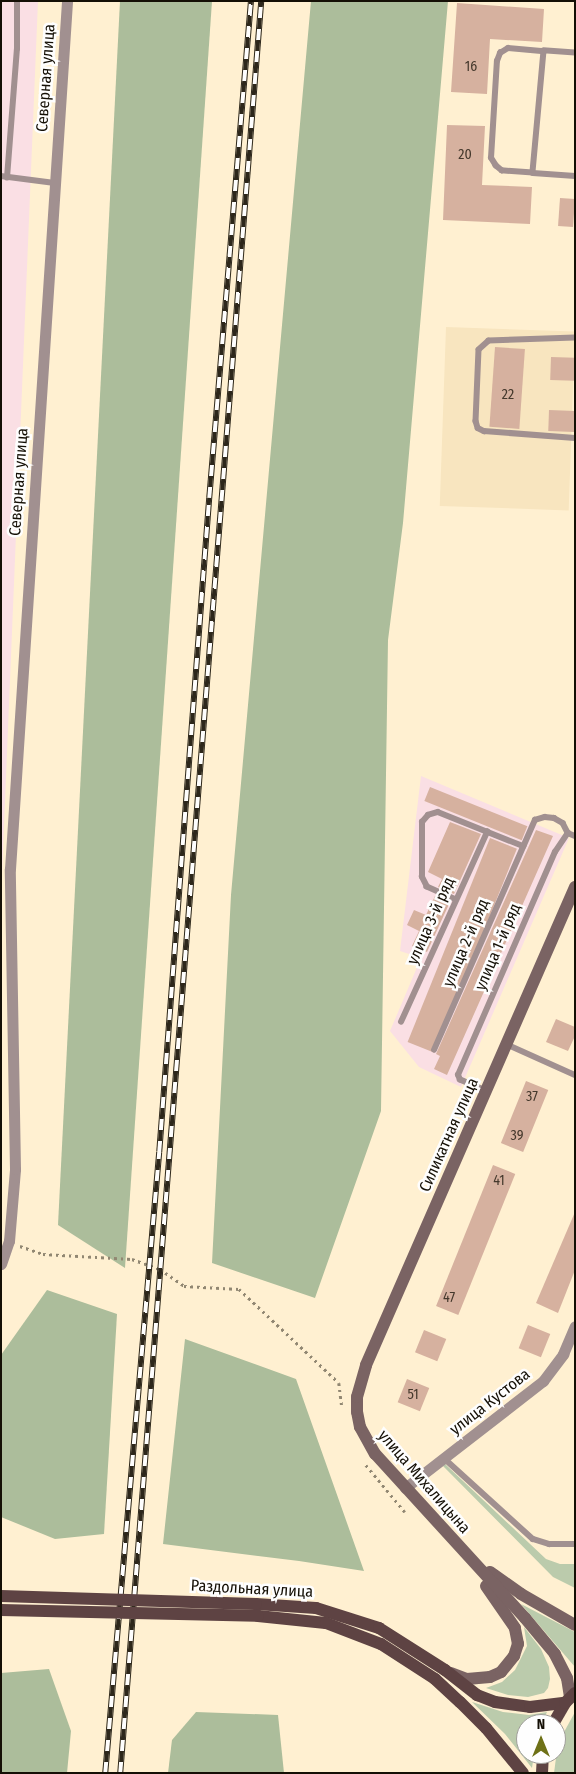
<!DOCTYPE html>
<html>
<head>
<meta charset="utf-8">
<style>
	body { margin:0 }
	#map { position:relative; width:576px; height:1774px; overflow:hidden; background:#fff0d1; font-family:"Fira Sans Condensed",sans-serif }
	div>[style] { position:absolute }
	.commercial>* { inset:0; background:#fadfe4 }
	.built>* { inset:0; background:#f8e5bf; transform-origin:0 0 }
	.green>* { inset:0; background:#bbcbac }
	.forest>* { inset:0; background:#acbd9b }
	.building>* { inset:0; background:#d6b19f; transform-origin:0 0 }
	.path>* { height:2.5px; margin-top:-1.25px; transform-origin:0; background:repeating-linear-gradient(90deg,#918772 0 2.5px,transparent 0 6.5px) }
	.lane>* { height:5.5px; margin:-2.75px; padding:0 2.75px; transform-origin:2.75px; border-radius:2.75px; background:#a19090 }
	.street>* { height:11px; margin:-5.5px; padding:0 5.5px; transform-origin:5.5px; border-radius:5.5px; background:#a19090 }
	.secondary>* { height:12px; margin:-6px; padding:0 6px; transform-origin:6px; border-radius:6px; background:#7a6363 }
	.primary>* { height:12px; margin:-6px; padding:0 6px; transform-origin:6px; border-radius:6px; background:#5e4343 }
	.rail>* { height:5.5px; margin-top:-2.75px; transform-origin:0; background:repeating-linear-gradient(90deg,#fefefe 0 11px,#2d271b 0 22px); box-sizing:border-box; border-block:1px solid #2d271b }
	.primary-bridge>* { height:12px; margin:-6px; padding:0 6px; transform-origin:6px; border-radius:6px; background:#5e4343 }
	span { translate:-50% -50%; white-space:nowrap; text-align:center; line-height:1.15; -webkit-text-stroke:5px #fefefe; paint-order:stroke }
	.number-label { font-size:14px; color:#44382c }
	.number-label span { -webkit-text-stroke-width:0 }
	.street-label { font-size:16px; color:#140f05 }
	.frame { position:absolute; inset:0; border:2px solid #140f05; pointer-events:none }
	.north { position:absolute; left:516px; top:1714px; width:50px; height:50px; box-sizing:border-box; background:#fefefe; border:1px solid #a09e9a; border-radius:50%; rotate:0deg; font-size:14px; font-weight:700; line-height:20px; text-align:center; color:#140f05 }
	.north::after { content:''; display:block; margin:auto; width:18px; height:22px; background:#6e7117; clip-path:polygon(50% 0,100% 100%,50% 72%,0 100%) }
</style>
</head>
<body>
<div id="map">
	<div class="commercial">
		<i style="clip-path:polygon(1px 1px,38px 1px,1px 899px)"></i>
		<i style="clip-path:polygon(421px 776px,569px 838px,461px 1087px,419px 1067px,390px 1031px,421px 958px,400px 951px)"></i>
	</div>
	<div class="built">
		<i style="left:446px;top:327px;width:129px;height:179px;rotate:2deg"></i>
	</div>
	<div class="green">
		<i style="clip-path:polygon(445px 1464px,546px 1559px,560px 1564px,575px 1564px,575px 1588px,553px 1577px,443px 1466px)"></i>
		<i style="clip-path:polygon(521px 1604px,575px 1632px,575px 1667px)"></i>
		<i style="clip-path:polygon(524px 1627px,541px 1649px,549px 1667px,550px 1679px,548px 1688px,544px 1693px,528px 1697px,508px 1695px,486px 1688px,502px 1682px,515px 1670px,527px 1646px)"></i>
		<i style="clip-path:polygon(472px 1702px,503px 1712px,529px 1715px,547px 1712px,541px 1724px,526px 1724px,526px 1754px,534px 1754px,532px 1768px,505px 1734px)"></i>
		<i style="clip-path:polygon(575px 1712px,575px 1773px,554px 1773px,558px 1743px)"></i>
	</div>
	<div class="forest">
		<i style="clip-path:polygon(120px 1px,212px 1px,125px 1268px,58px 1225px)"></i>
		<i style="clip-path:polygon(311px 1px,448px 1px,403px 523px,388px 640px,381px 1111px,315px 1298px,212px 1263px,231px 895px)"></i>
		<i style="clip-path:polygon(47px 1290px,117px 1314px,104px 1534px,55px 1539px,1px 1517px,1px 1355px)"></i>
		<i style="clip-path:polygon(185px 1339px,296px 1379px,364px 1571px,299px 1561px,163px 1544px)"></i>
		<i style="clip-path:polygon(49px 1669px,71px 1731px,67px 1773px,1px 1773px,1px 1673px)"></i>
		<i style="clip-path:polygon(196px 1712px,278px 1715px,284px 1773px,168px 1773px,172px 1740px)"></i>
	</div>
	<div class="building">
		<i style="clip-path:polygon(457px 3px,544px 9px,542px 42px,490px 39px,487px 94px,451px 92px)"></i>
		<i style="clip-path:polygon(447px 125px,485px 126px,482px 185px,532px 187px,530px 224px,443px 220px)"></i>
		<i style="left:560px;top:198px;width:15px;height:28px;rotate:4deg"></i>
		<i style="left:495px;top:347px;width:30px;height:80px;rotate:4deg"></i>
		<i style="left:551px;top:357px;width:24px;height:23px;rotate:2deg"></i>
		<i style="left:549px;top:410px;width:26px;height:21px;rotate:2deg"></i>
		<i style="left:430px;top:787px;width:105px;height:15px;rotate:22deg"></i>
		<i style="clip-path:polygon(450px 822px,481px 834px,454px 894px,438px 887px,442px 879px,428px 872px)"></i>
		<i style="clip-path:polygon(536px 830px,553px 836px,447px 1075px,434px 1069px,440px 1056px,436px 1054px)"></i>
		<i style="left:490px;top:838px;width:29px;height:220px;rotate:22deg"></i>
		<i style="clip-path:polygon(435px 896px,450px 902px,427px 952px,412px 946px,419px 931px,407px 925px,414px 910px,426px 915px)"></i>
		<i style="clip-path:polygon(556px 1019px,575px 1027px,575px 1036px,568px 1051px,546px 1042px)"></i>
		<i style="left:526px;top:1081px;width:24px;height:67px;rotate:22deg"></i>
		<i style="left:493px;top:1165px;width:24px;height:152px;rotate:22deg"></i>
		<i style="clip-path:polygon(575px 1212px,575px 1270px,558px 1313px,536px 1303px)"></i>
		<i style="left:528px;top:1325px;width:24px;height:25px;rotate:22deg"></i>
		<i style="left:424px;top:1330px;width:24px;height:24px;rotate:22deg"></i>
		<i style="left:407px;top:1379px;width:24px;height:25px;rotate:22deg"></i>
	</div>
	<div class="path">
		<i style="left:20px;top:1246px;width:24px;rotate:19deg"></i>
		<i style="left:43px;top:1254px;width:89px;rotate:3.2deg"></i>
		<i style="left:132px;top:1259px;width:30px;rotate:20deg"></i>
		<i style="left:160px;top:1269px;width:29px;rotate:35deg"></i>
		<i style="left:184px;top:1286px;width:55px;rotate:3.1deg"></i>
		<i style="left:239px;top:1289px;width:137px;rotate:43.2deg"></i>
		<i style="left:339px;top:1383px;width:24px;rotate:83deg"></i>
		<i style="left:366px;top:1465px;width:61px;rotate:50.3deg"></i>
	</div>
	<div class="lane">
		<i style="left:575px;top:53px;width:31px;rotate:-176deg"></i>
		<i style="left:544px;top:51px;width:122px;rotate:95.2deg"></i>
		<i style="left:533px;top:173px;width:42px;rotate:4.1deg"></i>
		<i style="left:533px;top:173px;width:31px;rotate:-176deg"></i>
		<i style="left:502px;top:171px;width:8px;rotate:-140deg"></i>
		<i style="left:496px;top:166px;width:9px;rotate:-122deg"></i>
		<i style="left:491px;top:158px;width:97px;rotate:-86.5deg"></i>
		<i style="left:497px;top:61px;width:9px;rotate:-69deg"></i>
		<i style="left:500px;top:53px;width:9px;rotate:-32deg"></i>
		<i style="left:508px;top:48px;width:36px;rotate:5deg"></i>
		<i style="left:1px;top:176px;width:54px;rotate:7.4deg"></i>
		<i style="left:7px;top:178px;width:129px;rotate:-85.6deg"></i>
		<i style="left:17px;top:49px;width:48px;rotate:-90deg"></i>
		<i style="left:575px;top:338px;width:86px;rotate:178deg"></i>
		<i style="left:489px;top:341px;width:13px;rotate:138deg"></i>
		<i style="left:479px;top:350px;width:71px;rotate:92.4deg"></i>
		<i style="left:476px;top:421px;width:7px;rotate:74deg"></i>
		<i style="left:478px;top:428px;width:7px;rotate:27deg"></i>
		<i style="left:484px;top:431px;width:91px;rotate:4.4deg"></i>
		<i style="left:456px;top:900px;width:32px;rotate:-156deg"></i>
		<i style="left:427px;top:887px;width:11px;rotate:-117deg"></i>
		<i style="left:422px;top:877px;width:55px;rotate:-90deg"></i>
		<i style="left:422px;top:822px;width:9px;rotate:-49deg"></i>
		<i style="left:428px;top:815px;width:10px;rotate:-17deg"></i>
		<i style="left:438px;top:812px;width:92px;rotate:21.8deg"></i>
		<i style="left:401px;top:1022px;width:209px;rotate:-65.6deg"></i>
		<i style="left:506px;top:1044px;width:76px;rotate:24.2deg"></i>
		<i style="left:434px;top:1050px;width:251px;rotate:-66.3deg"></i>
		<i style="left:535px;top:820px;width:10px;rotate:-17deg"></i>
		<i style="left:545px;top:817px;width:9px;rotate:6deg"></i>
		<i style="left:554px;top:818px;width:10px;rotate:29deg"></i>
		<i style="left:563px;top:823px;width:11px;rotate:63deg"></i>
		<i style="left:568px;top:833px;width:8px;rotate:23deg"></i>
		<i style="left:486px;top:1091px;width:28px;rotate:-157deg"></i>
		<i style="left:460px;top:1080px;width:5px;rotate:-112deg"></i>
		<i style="left:458px;top:1075px;width:243px;rotate:-66.5deg"></i>
		<i style="left:555px;top:852px;width:23px;rotate:-56deg"></i>
		<i style="left:444px;top:1458px;width:120px;rotate:42.3deg"></i>
		<i style="left:533px;top:1539px;width:17px;rotate:17deg"></i>
		<i style="left:549px;top:1544px;width:26px"></i>
	</div>
	<div class="street">
		<i style="left:1px;top:1264px;width:24px;rotate:-71deg"></i>
		<i style="left:9px;top:1241px;width:72px;rotate:-85.2deg"></i>
		<i style="left:15px;top:1169px;width:300px;rotate:-91deg"></i>
		<i style="left:10px;top:869px;width:870px;rotate:-86.24deg"></i>
		<i style="left:405px;top:1488px;width:175px;rotate:-37.8deg"></i>
		<i style="left:543px;top:1381px;width:34px;rotate:-53deg"></i>
		<i style="left:563px;top:1354px;width:30px;rotate:-67deg"></i>
	</div>
	<div class="secondary">
		<i style="left:490px;top:1572px;width:38px;rotate:35deg"></i>
		<i style="left:521px;top:1594px;width:62px;rotate:29.9deg"></i>
		<i style="left:451px;top:1673px;width:17px;rotate:21deg"></i>
		<i style="left:467px;top:1679px;width:23px;rotate:-5deg"></i>
		<i style="left:490px;top:1677px;width:12px;rotate:-24deg"></i>
		<i style="left:501px;top:1672px;width:21px;rotate:-51deg"></i>
		<i style="left:514px;top:1656px;width:13px;rotate:-72deg"></i>
		<i style="left:518px;top:1644px;width:16px;rotate:-101deg"></i>
		<i style="left:515px;top:1628px;width:51px;rotate:-124.6deg"></i>
		<i style="left:570px;top:1697px;width:19px;rotate:-99deg"></i>
		<i style="left:567px;top:1678px;width:27px;rotate:-117deg"></i>
		<i style="left:555px;top:1654px;width:47px;rotate:-129.8deg"></i>
		<i style="left:525px;top:1618px;width:222px;rotate:-132.4deg"></i>
		<i style="left:375px;top:1454px;width:31px;rotate:-119deg"></i>
		<i style="left:360px;top:1427px;width:15px;rotate:-101deg"></i>
		<i style="left:357px;top:1412px;width:15px;rotate:-90deg"></i>
		<i style="left:357px;top:1397px;width:33px;rotate:-74deg"></i>
		<i style="left:366px;top:1365px;width:522px;rotate:-66.38deg"></i>
	</div>
	<div class="primary">
		<i style="left:256px;top:1604px;width:60px;rotate:3.8deg"></i>
		<i style="left:316px;top:1608px;width:66px;rotate:17.6deg"></i>
		<i style="left:379px;top:1628px;width:78px;rotate:32.5deg"></i>
		<i style="left:445px;top:1670px;width:41px;rotate:38deg"></i>
		<i style="left:477px;top:1695px;width:19px;rotate:21deg"></i>
		<i style="left:495px;top:1702px;width:35px;rotate:8deg"></i>
		<i style="left:530px;top:1707px;width:35px;rotate:-7deg"></i>
		<i style="left:258px;top:1616px;width:68px;rotate:5.9deg"></i>
		<i style="left:326px;top:1623px;width:59px;rotate:20.9deg"></i>
		<i style="left:381px;top:1644px;width:64px;rotate:32.9deg"></i>
		<i style="left:435px;top:1679px;width:34px;rotate:43deg"></i>
		<i style="left:460px;top:1702px;width:37px;rotate:45deg"></i>
		<i style="left:486px;top:1728px;width:58px;rotate:50.6deg"></i>
		<i style="left:553px;top:1724px;width:24px;rotate:-60deg"></i>
		<i style="left:565px;top:1703px;width:14px;rotate:-45deg"></i>
		<i style="left:542px;top:1773px;width:19px;rotate:-87deg"></i>
	</div>
	<div class="rail">
		<i style="left:105px;top:1773px;width:623px;rotate:-85.03deg"></i>
		<i style="left:159px;top:1152px;width:656px;rotate:-85.63deg"></i>
		<i style="left:209px;top:498px;width:499px;rotate:-85.2deg"></i>
		<i style="left:120px;top:1773px;width:1778px;rotate:-85.45deg"></i>
	</div>
	<div class="primary-bridge">
		<i style="left:1px;top:1596px;width:255px;rotate:1.8deg"></i>
		<i style="left:1px;top:1610px;width:257px;rotate:1.3deg"></i>
	</div>
	<div class="number-label">
		<span style="left:471px;top:67px">16</span>
		<span style="left:465px;top:155px">20</span>
		<span style="left:508px;top:395px">22</span>
		<span style="left:532px;top:1097px">37</span>
		<span style="left:517px;top:1136px">39</span>
		<span style="left:499px;top:1181px">41</span>
		<span style="left:449px;top:1298px">47</span>
		<span style="left:413px;top:1395px">51</span>
	</div>
	<div class="street-label">
		<span style="left:46px;top:78px;rotate:-86deg">Северная улица</span>
		<span style="left:19px;top:482px;rotate:-86deg">Северная улица</span>
		<span style="left:431px;top:921px;rotate:-66deg">улица 3-й ряд</span>
		<span style="left:466px;top:943px;rotate:-67deg">улица 2-й ряд</span>
		<span style="left:498px;top:947px;rotate:-67deg">улица 1-й ряд</span>
		<span style="left:449px;top:1135px;rotate:-66deg">Силикатная улица</span>
		<span style="left:490px;top:1402px;rotate:-38deg">улица Кустова</span>
		<span style="left:424px;top:1482px;rotate:49deg">улица Михалицына</span>
		<span style="left:252px;top:1589px;rotate:3deg">Раздольная улица</span>
	</div>
	<div class="frame"></div>
	<div class="north">N</div>
</div>
</body>
</html>
